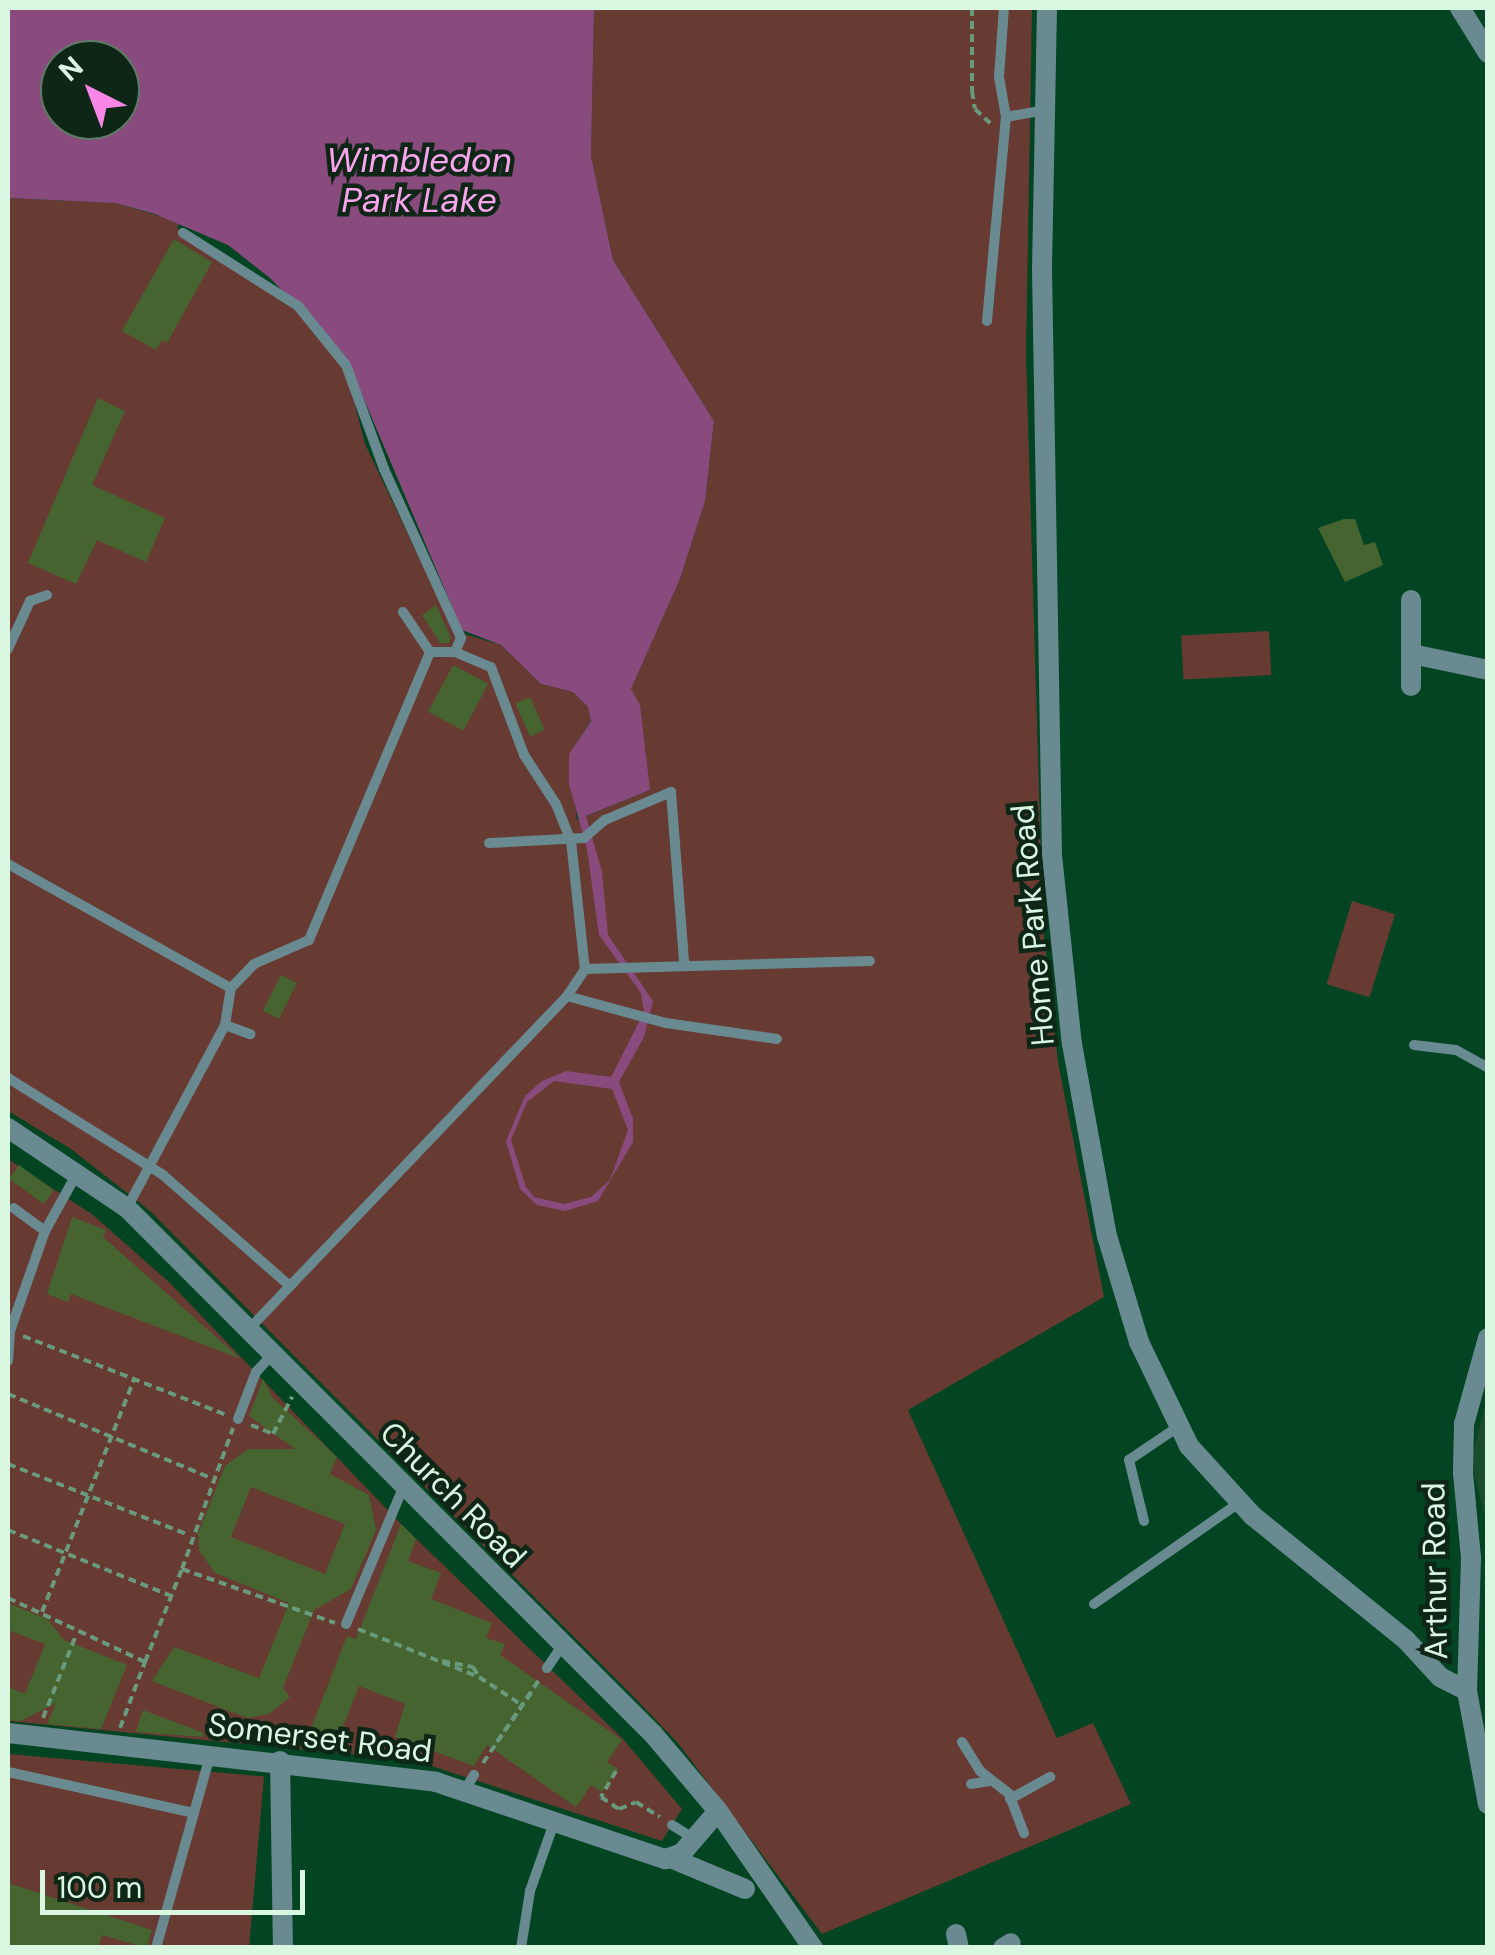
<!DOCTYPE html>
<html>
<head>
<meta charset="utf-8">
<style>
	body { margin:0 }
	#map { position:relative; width:1495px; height:1955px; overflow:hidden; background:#034522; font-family:"DM Sans",sans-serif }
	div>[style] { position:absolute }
	.built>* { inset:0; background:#1a4d2e }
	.green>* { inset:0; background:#673b31; transform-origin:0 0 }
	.water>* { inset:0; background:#894b7e }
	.building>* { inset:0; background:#466430; transform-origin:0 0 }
	.path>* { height:4px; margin-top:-2px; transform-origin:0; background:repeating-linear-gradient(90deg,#699a7d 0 8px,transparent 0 13px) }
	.service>* { height:10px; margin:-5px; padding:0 5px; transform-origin:5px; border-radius:5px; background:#698a91 }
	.minor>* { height:20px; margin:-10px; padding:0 10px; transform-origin:10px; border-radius:10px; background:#698a91 }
	.tertiary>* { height:20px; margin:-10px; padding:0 10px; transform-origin:10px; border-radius:10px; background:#698a91 }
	span { translate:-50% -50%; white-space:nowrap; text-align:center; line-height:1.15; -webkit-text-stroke:9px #0e2616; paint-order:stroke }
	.street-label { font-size:32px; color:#d9f7e1 }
	.water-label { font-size:35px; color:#fca4ed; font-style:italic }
	.frame { position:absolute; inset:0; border:10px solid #d9f7e1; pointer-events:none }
	.north { position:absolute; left:40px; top:40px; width:100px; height:100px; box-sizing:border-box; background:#0e2616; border:2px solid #5f7a67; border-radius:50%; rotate:318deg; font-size:28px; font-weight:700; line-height:40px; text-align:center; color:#d9f7e1 }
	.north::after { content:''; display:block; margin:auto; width:35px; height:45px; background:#fa87e7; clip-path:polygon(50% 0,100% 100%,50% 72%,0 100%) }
	.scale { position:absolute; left:40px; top:1870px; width:265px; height:45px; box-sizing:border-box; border:5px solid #d9f7e1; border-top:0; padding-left:12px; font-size:30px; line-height:35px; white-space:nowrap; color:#d9f7e1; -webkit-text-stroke:8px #0e2616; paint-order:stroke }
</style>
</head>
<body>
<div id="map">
	<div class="built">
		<i style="clip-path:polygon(1487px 1397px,1487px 1525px,1471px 1461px)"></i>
	</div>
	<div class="green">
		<i style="clip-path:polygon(594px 8px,1032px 8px,1026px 354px,1043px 927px,1058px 1062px,1104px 1297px,908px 1410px,1057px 1738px,1093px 1723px,1131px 1804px,822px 1934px,678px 1743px,630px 1693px,150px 1211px,71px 1149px,8px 1111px,8px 198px,115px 203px,180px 222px,177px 228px,228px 256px,308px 319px,347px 374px,365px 444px,454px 631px,501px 645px,541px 684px,573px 692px,588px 707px,591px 720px,569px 755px,577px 820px,650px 790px,631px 689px,680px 579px,705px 501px,714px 421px,613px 260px,591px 156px)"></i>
		<i style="left:1269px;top:631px;width:44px;height:88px;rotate:87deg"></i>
		<i style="left:1352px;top:901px;width:45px;height:87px;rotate:17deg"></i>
		<i style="clip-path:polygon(8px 1159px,93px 1215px,170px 1283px,401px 1524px,623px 1739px,682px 1809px,662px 1841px,413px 1760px,8px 1721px)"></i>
		<i style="left:8px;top:1754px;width:257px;height:193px;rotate:5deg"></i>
	</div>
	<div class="water">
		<i style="clip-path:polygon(evenodd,8px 8px,594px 8px,591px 156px,613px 260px,714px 421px,705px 501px,680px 579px,631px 689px,640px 705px,650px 790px,586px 816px,602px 872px,608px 935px,653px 1001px,644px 1037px,619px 1082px,633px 1119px,633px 1142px,598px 1201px,565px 1211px,537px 1205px,520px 1189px,506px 1141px,525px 1096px,542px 1081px,566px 1071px,611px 1077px,644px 1012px,641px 993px,599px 935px,587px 849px,569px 784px,569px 754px,591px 721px,588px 707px,573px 692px,541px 684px,501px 645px,462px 630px,346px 357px,270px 278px,228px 245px,155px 214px,115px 203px,8px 198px,8px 8px,60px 60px,120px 60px,120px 120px,60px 120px,60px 60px,8px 8px,554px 1081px,612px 1089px,628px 1130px,610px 1180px,591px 1197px,564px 1204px,534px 1197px,526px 1187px,511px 1140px,527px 1102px,554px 1081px)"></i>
	</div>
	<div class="building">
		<i style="clip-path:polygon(174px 239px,212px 262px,167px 343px,162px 340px,156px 350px,122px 331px)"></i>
		<i style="clip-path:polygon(98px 398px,125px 411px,92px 485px,165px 518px,146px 562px,97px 540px,76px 584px,28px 563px)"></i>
		<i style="clip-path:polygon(1344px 519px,1355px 519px,1364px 545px,1375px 542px,1383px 565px,1345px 582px,1318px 528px)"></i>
		<i style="clip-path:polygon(436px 605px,451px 638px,449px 643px,440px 643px,422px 615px)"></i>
		<i style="left:453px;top:665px;width:40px;height:53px;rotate:28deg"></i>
		<i style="left:530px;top:697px;width:36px;height:16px;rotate:66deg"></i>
		<i style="left:281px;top:975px;width:18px;height:40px;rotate:27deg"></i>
		<i style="left:19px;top:1165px;width:43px;height:17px;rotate:36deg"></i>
		<i style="clip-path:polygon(72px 1217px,106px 1230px,103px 1237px,241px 1359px,71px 1294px,68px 1302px,47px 1294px)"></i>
		<i style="clip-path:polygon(evenodd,263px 1379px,273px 1398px,337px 1457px,330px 1474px,369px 1495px,376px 1530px,351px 1589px,314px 1610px,283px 1688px,290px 1697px,269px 1714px,247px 1718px,152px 1681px,174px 1647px,259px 1678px,289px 1603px,215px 1573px,199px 1550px,198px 1534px,225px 1466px,248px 1449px,295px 1449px,249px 1416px,263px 1379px,251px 1487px,345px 1524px,325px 1574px,231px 1537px,251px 1487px)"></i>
		<i style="clip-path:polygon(401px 1524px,416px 1539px,408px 1561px,441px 1573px,431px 1599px,492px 1623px,486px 1638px,505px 1644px,500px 1655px,622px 1740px,607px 1762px,618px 1769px,602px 1792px,591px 1785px,576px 1807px,487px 1745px,474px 1766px,395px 1737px,405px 1704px,359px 1686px,337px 1742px,310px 1731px,347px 1636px,356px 1639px)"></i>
		<i style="clip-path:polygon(8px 1603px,47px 1619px,64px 1640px,127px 1665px,101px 1729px,47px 1724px,56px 1703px,21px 1721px,8px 1720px,8px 1687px,25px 1694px,45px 1644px,8px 1630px)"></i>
		<i style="clip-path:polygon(143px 1710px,204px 1733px,203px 1737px,136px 1732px)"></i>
		<i style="clip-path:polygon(8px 1883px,152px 1930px,147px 1948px,102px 1935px,98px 1948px,8px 1948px)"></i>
	</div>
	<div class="path">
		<i style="left:972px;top:8px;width:83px;rotate:90deg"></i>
		<i style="left:972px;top:91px;width:18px;rotate:81deg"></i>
		<i style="left:975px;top:109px;width:23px;rotate:43deg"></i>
		<i style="left:23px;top:1336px;width:216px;rotate:21.2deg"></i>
		<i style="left:8px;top:1394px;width:220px;rotate:22.5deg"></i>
		<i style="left:251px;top:1425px;width:24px;rotate:22deg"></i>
		<i style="left:273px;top:1434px;width:42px;rotate:-62.8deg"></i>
		<i style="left:8px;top:1464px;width:194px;rotate:21.4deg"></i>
		<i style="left:8px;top:1530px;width:176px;rotate:22deg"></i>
		<i style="left:182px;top:1569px;width:150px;rotate:-70.1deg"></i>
		<i style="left:8px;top:1598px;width:151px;rotate:25deg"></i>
		<i style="left:145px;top:1662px;width:100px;rotate:-68.3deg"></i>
		<i style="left:182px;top:1569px;width:162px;rotate:19.4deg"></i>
		<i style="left:42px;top:1612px;width:250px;rotate:-68.4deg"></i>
		<i style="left:358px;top:1629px;width:130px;rotate:21.6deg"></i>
		<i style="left:479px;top:1677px;width:51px;rotate:33.1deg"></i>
		<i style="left:442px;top:1661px;width:32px;rotate:11deg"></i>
		<i style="left:473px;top:1667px;width:12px;rotate:59deg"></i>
		<i style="left:43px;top:1718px;width:89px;rotate:-68.3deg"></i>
		<i style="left:120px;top:1728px;width:71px;rotate:-69.3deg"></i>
		<i style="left:497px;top:1742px;width:60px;rotate:-55.2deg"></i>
		<i style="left:483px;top:1763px;width:100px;rotate:-56deg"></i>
		<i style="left:616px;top:1771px;width:30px;rotate:120deg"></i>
		<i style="left:601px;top:1797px;width:22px;rotate:34deg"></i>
		<i style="left:619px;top:1809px;width:18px;rotate:-22deg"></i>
		<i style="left:636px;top:1802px;width:28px;rotate:32deg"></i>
	</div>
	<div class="service">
		<i style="left:1006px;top:117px;width:39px;rotate:-10deg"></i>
		<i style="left:183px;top:233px;width:136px;rotate:32.4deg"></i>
		<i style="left:298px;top:306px;width:76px;rotate:50.9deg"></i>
		<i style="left:346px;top:365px;width:111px;rotate:69.9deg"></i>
		<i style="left:384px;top:469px;width:186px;rotate:65.5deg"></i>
		<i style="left:461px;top:638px;width:15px;rotate:113deg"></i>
		<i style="left:987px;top:321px;width:205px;rotate:-84.7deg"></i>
		<i style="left:1006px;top:117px;width:41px;rotate:-99.9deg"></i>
		<i style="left:999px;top:77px;width:69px;rotate:-85.9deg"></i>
		<i style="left:403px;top:612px;width:48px;rotate:56deg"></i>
		<i style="left:8px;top:649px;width:53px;rotate:-65.4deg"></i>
		<i style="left:30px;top:601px;width:18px;rotate:-19deg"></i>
		<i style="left:489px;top:843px;width:95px;rotate:-3deg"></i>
		<i style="left:584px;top:838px;width:28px;rotate:-41deg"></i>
		<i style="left:605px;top:820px;width:72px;rotate:-23deg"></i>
		<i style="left:671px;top:792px;width:170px;rotate:85.6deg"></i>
		<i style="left:8px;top:864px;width:255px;rotate:29.1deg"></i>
		<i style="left:231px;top:988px;width:33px;rotate:-46deg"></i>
		<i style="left:254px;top:964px;width:60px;rotate:-23.6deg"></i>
		<i style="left:309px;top:940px;width:312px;rotate:-67.2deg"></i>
		<i style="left:430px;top:652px;width:25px"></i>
		<i style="left:455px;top:652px;width:39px;rotate:23deg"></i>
		<i style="left:491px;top:667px;width:94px;rotate:69.4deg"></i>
		<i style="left:524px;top:755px;width:59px;rotate:56.9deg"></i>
		<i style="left:556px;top:804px;width:40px;rotate:68deg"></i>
		<i style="left:571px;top:841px;width:129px;rotate:83.8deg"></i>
		<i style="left:567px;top:996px;width:103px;rotate:15.3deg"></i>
		<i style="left:666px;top:1023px;width:112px;rotate:8.2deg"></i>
		<i style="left:225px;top:1025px;width:27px;rotate:20deg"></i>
		<i style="left:1414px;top:1045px;width:42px;rotate:6.8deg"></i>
		<i style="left:1456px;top:1050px;width:37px;rotate:29deg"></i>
		<i style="left:8px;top:1078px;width:183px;rotate:32deg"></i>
		<i style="left:163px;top:1175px;width:169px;rotate:41.2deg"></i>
		<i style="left:290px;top:1286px;width:59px;rotate:133.6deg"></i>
		<i style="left:127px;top:1208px;width:208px;rotate:-61.8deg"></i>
		<i style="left:225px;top:1025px;width:37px;rotate:-81deg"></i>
		<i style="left:45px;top:1231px;width:64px;rotate:-61deg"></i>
		<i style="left:290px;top:1286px;width:401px;rotate:-46.3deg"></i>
		<i style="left:567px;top:996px;width:32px;rotate:-56deg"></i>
		<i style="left:585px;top:969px;width:285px;rotate:-1.6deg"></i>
		<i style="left:8px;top:1361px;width:30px;rotate:-86deg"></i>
		<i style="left:10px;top:1331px;width:106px;rotate:-70.7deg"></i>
		<i style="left:45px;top:1231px;width:39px;rotate:-144deg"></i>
		<i style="left:238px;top:1419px;width:50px;rotate:-69deg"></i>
		<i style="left:256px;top:1372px;width:23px;rotate:-47deg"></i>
		<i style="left:1144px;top:1521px;width:63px;rotate:-103.8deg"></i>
		<i style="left:1129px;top:1460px;width:59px;rotate:-34deg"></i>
		<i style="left:1094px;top:1604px;width:178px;rotate:-34.9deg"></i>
		<i style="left:346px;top:1624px;width:147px;rotate:-67.3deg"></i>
		<i style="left:547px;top:1668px;width:27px;rotate:-56deg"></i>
		<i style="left:962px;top:1742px;width:34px;rotate:58deg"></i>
		<i style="left:980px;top:1771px;width:37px;rotate:38deg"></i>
		<i style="left:1009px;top:1794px;width:42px;rotate:69deg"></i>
		<i style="left:8px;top:1772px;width:190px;rotate:12.4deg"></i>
		<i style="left:971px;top:1784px;width:20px;rotate:-9deg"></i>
		<i style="left:464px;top:1791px;width:19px;rotate:-58deg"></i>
		<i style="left:1010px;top:1799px;width:46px;rotate:-28.8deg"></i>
		<i style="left:672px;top:1825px;width:26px;rotate:32deg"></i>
		<i style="left:156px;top:1948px;width:199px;rotate:-74.3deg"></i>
		<i style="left:521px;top:1948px;width:58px;rotate:-81deg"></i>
		<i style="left:530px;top:1891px;width:75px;rotate:-70.6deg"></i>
	</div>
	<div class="minor">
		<i style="left:1047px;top:8px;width:262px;rotate:91.1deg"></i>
		<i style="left:1042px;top:270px;width:585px;rotate:89.02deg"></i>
		<i style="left:1052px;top:855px;width:190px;rotate:84deg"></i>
		<i style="left:1072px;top:1044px;width:195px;rotate:79.7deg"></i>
		<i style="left:1107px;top:1236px;width:111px;rotate:73.2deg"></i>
		<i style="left:1139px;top:1342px;width:115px;rotate:64.3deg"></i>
		<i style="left:1189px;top:1446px;width:95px;rotate:47.6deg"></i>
		<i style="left:1253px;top:1516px;width:197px;rotate:39deg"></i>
		<i style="left:1406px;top:1640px;width:50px;rotate:47.4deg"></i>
		<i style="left:1440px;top:1677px;width:30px;rotate:27deg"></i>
		<i style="left:1411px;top:600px;width:86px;rotate:90deg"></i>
		<i style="left:1412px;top:654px;width:78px;rotate:11.9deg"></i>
		<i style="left:8px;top:1733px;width:431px;rotate:6.5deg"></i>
		<i style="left:436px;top:1782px;width:242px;rotate:18.6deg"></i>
		<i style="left:665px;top:1859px;width:18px;rotate:-19deg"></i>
		<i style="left:682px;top:1853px;width:55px;rotate:-49.4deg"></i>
		<i style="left:280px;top:1761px;width:187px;rotate:89.1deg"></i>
		<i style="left:673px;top:1859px;width:78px;rotate:22.6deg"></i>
		<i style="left:956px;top:1934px;width:14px;rotate:78deg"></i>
		<i style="left:1003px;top:1948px;width:9px;rotate:-32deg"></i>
	</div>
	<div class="tertiary">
		<i style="left:1460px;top:8px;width:53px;rotate:58.1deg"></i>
		<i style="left:8px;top:1128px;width:143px;rotate:33.9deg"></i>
		<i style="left:127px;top:1208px;width:744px;rotate:45deg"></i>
		<i style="left:653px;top:1734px;width:101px;rotate:49.8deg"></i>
		<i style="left:718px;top:1811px;width:167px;rotate:55.3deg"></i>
		<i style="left:1488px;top:1338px;width:89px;rotate:105.6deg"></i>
		<i style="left:1464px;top:1424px;width:49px;rotate:91.2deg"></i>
		<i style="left:1463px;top:1473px;width:85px;rotate:84.6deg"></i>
		<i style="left:1471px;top:1558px;width:133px;rotate:91.7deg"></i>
		<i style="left:1467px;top:1691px;width:115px;rotate:79.5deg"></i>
	</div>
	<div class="street-label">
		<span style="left:1033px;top:925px;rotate:-95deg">Home Park Road</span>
		<span style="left:453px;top:1495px;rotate:45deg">Church Road</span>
		<span style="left:1435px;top:1571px;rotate:-91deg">Arthur Road</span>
		<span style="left:320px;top:1738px;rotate:7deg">Somerset Road</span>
	</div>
	<div class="water-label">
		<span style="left:419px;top:180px">Wimbledon<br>Park Lake</span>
	</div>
	<div class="frame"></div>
	<div class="north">N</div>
	<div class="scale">100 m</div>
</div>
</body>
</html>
